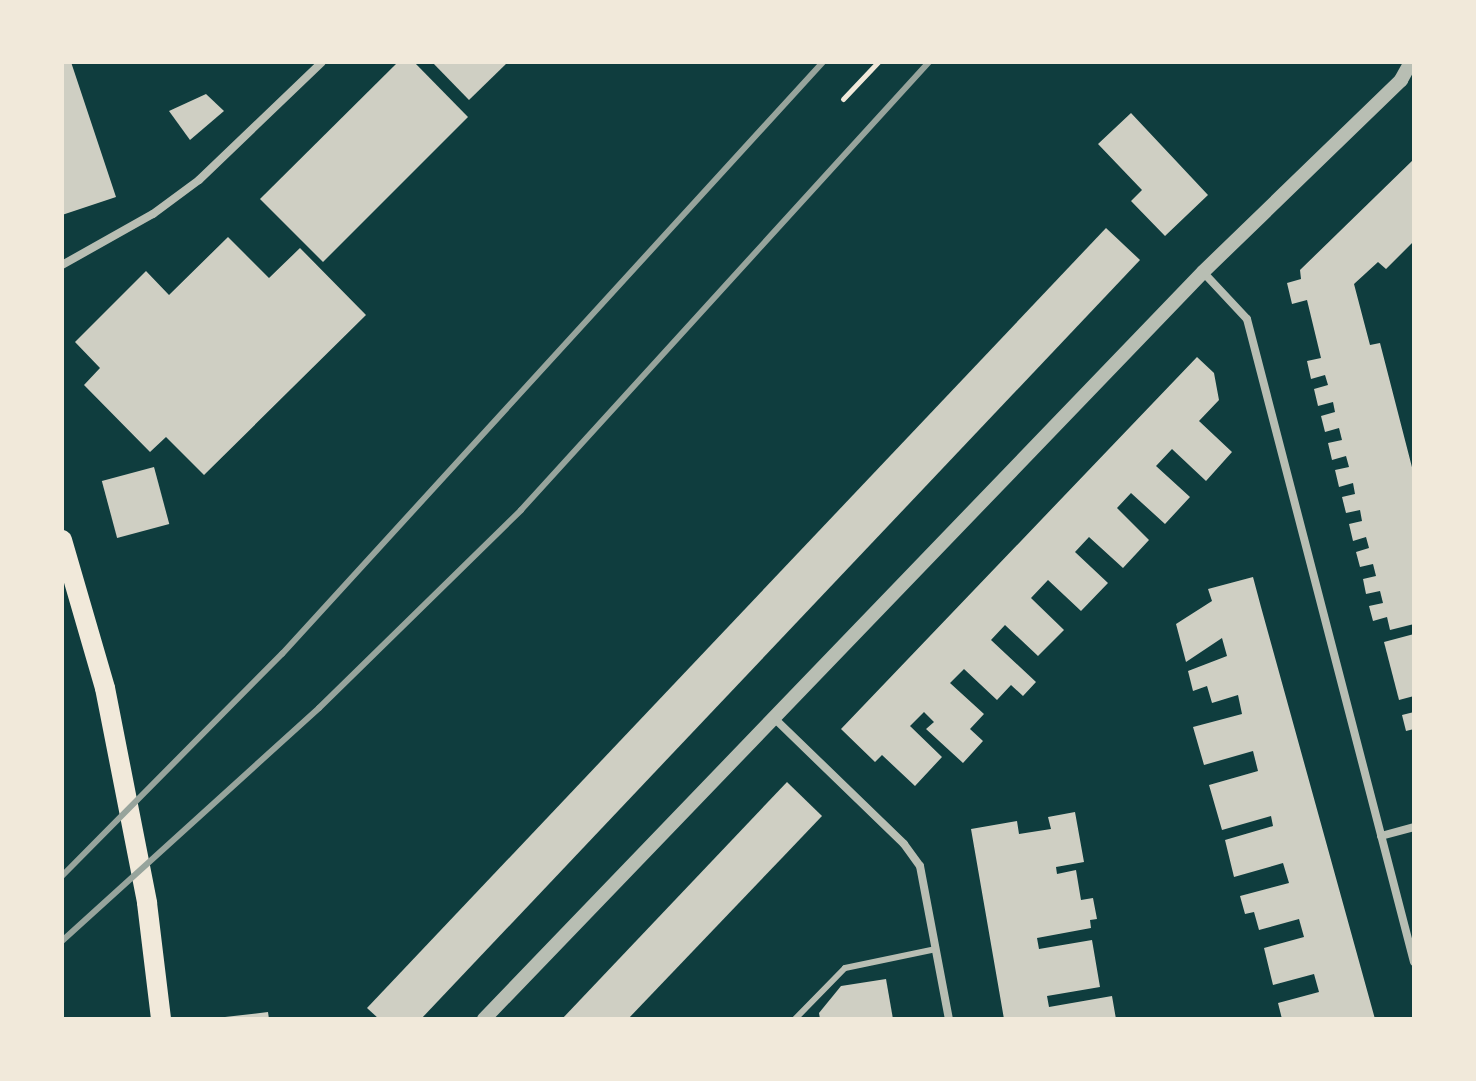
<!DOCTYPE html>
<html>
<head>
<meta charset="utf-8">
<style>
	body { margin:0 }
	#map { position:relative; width:1476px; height:1081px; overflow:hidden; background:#0f3d3e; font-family:"Varela Round",sans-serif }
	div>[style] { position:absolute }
	.building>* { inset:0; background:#cfcfc3; transform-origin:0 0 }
	.path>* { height:5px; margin:-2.5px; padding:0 2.5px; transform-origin:2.5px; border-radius:2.5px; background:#f1e9da }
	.service>* { height:6px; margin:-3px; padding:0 3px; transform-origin:3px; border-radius:3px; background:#b8beb3 }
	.minor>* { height:8px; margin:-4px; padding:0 4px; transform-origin:4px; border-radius:4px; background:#b8beb3 }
	.tertiary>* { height:14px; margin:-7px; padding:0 7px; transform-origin:7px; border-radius:7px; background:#b8beb3 }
	.primary>* { height:20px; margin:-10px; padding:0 10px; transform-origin:10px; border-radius:10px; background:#f1e9da }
	.rail>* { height:6px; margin:-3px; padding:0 3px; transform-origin:3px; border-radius:3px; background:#97a49c }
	span { translate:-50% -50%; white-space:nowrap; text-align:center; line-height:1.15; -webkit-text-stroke:7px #f1e9da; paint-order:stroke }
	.frame { position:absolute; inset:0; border:64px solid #f1e9da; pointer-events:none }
</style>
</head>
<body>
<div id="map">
	<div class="building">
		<i style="clip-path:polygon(62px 62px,71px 62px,116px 197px,62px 215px)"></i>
		<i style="clip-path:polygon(398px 62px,414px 62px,468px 117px,323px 262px,260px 199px)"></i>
		<i style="clip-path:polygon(432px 62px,508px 62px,469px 100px)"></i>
		<i style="clip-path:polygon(206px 94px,224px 111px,190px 140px,169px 111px)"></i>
		<i style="clip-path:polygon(1131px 113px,1208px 195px,1165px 236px,1131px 201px,1142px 190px,1098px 144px)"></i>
		<i style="clip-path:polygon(1414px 159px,1414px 241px,1386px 269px,1378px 262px,1354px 284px,1370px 345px,1380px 343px,1414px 475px,1414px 624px,1390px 630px,1387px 617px,1373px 621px,1369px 606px,1383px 603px,1380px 591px,1366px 594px,1363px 579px,1376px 576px,1373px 564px,1360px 567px,1356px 552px,1369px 548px,1366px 537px,1353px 541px,1349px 524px,1362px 521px,1360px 510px,1346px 513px,1342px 497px,1355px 494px,1353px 483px,1339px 487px,1335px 470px,1349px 467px,1346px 456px,1332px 460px,1328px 443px,1342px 440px,1339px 428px,1325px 432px,1321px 416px,1335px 412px,1333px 402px,1318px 406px,1314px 389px,1328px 385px,1325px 375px,1311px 379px,1307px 361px,1321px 358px,1307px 300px,1292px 304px,1287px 283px,1301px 279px,1300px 270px)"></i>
		<i style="clip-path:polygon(1106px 228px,1140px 260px,421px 1019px,379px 1019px,367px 1008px)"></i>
		<i style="clip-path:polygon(228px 237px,269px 278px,300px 248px,366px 315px,204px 475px,166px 437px,150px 452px,84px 385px,100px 368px,75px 342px,146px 271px,169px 295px)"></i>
		<i style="clip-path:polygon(1197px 357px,1214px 373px,1219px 400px,1199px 421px,1232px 452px,1206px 481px,1172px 449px,1156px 466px,1190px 497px,1165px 524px,1131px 493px,1117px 508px,1149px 540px,1123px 568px,1089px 537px,1075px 552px,1108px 583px,1081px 611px,1048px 580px,1031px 598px,1064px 630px,1038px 656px,1005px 625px,991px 640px,1036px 682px,1023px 696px,1011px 685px,997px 700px,964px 669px,950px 683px,984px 714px,970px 729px,983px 741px,963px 763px,926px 729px,934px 722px,924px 712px,910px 726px,942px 757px,915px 786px,882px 755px,875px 762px,841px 729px)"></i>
		<i style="left:154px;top:467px;width:59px;height:54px;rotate:75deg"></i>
		<i style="clip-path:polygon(1253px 577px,1261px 607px,1375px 1019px,1282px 1019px,1278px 1003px,1319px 992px,1314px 974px,1273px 985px,1264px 948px,1304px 937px,1299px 919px,1259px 930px,1254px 912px,1245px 914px,1240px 896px,1289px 883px,1283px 863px,1234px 877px,1225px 840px,1273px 826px,1271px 816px,1222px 830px,1209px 785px,1258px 771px,1253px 751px,1204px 765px,1193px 727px,1242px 714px,1238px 695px,1212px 703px,1207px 686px,1193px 691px,1188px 671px,1227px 656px,1222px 638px,1186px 662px,1176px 624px,1212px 601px,1208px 589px)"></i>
		<i style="clip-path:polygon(1414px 634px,1414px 696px,1399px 700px,1384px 642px)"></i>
		<i style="clip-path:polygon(1414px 712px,1414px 729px,1406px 731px,1402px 715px)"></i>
		<i style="clip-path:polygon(787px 782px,822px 816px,781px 859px,628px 1019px,562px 1019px)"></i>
		<i style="clip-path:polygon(1075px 812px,1084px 862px,1056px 867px,1057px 874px,1076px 870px,1081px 900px,1093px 898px,1097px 919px,1090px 920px,1091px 928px,1037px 938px,1039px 949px,1092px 940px,1100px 987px,1047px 996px,1049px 1007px,1112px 996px,1116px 1019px,1004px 1019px,971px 829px,1017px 821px,1019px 834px,1051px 829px,1048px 817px)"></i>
		<i style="clip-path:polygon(886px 979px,893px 1019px,820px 1019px,819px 1013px,841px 986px)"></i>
		<i style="clip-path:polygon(268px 1012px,269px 1019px,225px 1019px,225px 1017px)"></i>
	</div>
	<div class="path">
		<i style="left:843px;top:99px;width:51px;rotate:-46.6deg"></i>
	</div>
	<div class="service">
		<i style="left:795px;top:1019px;width:71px;rotate:-45.6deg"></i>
		<i style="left:845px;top:968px;width:93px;rotate:-11.8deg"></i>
	</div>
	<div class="minor">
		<i style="left:62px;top:265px;width:104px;rotate:-29.3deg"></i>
		<i style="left:153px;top:214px;width:57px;rotate:-36.5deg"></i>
		<i style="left:199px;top:180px;width:170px;rotate:-43.8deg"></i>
		<i style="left:1203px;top:272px;width:64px;rotate:46.9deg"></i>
		<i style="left:1247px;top:319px;width:664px;rotate:75.44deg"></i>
		<i style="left:774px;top:718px;width:181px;rotate:44.1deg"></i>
		<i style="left:904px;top:844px;width:27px;rotate:54deg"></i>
		<i style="left:920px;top:866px;width:156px;rotate:79.3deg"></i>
		<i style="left:1381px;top:836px;width:34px;rotate:-15deg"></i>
	</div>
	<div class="tertiary">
		<i style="left:484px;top:1019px;width:1037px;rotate:-46.09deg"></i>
		<i style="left:1203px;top:272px;width:276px;rotate:-44.1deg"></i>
		<i style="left:1401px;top:80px;width:21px;rotate:-61deg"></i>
	</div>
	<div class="primary">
		<i style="left:62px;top:540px;width:154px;rotate:73.8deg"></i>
		<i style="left:105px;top:688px;width:219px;rotate:78.9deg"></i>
		<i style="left:147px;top:903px;width:117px;rotate:83.1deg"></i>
	</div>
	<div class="rail">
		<i style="left:62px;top:876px;width:313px;rotate:-45.3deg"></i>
		<i style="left:282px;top:654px;width:802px;rotate:-47.58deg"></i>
		<i style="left:62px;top:941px;width:347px;rotate:-42.2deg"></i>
		<i style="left:319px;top:708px;width:283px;rotate:-44.4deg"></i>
		<i style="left:521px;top:510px;width:606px;rotate:-47.68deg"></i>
	</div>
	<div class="frame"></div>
</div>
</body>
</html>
